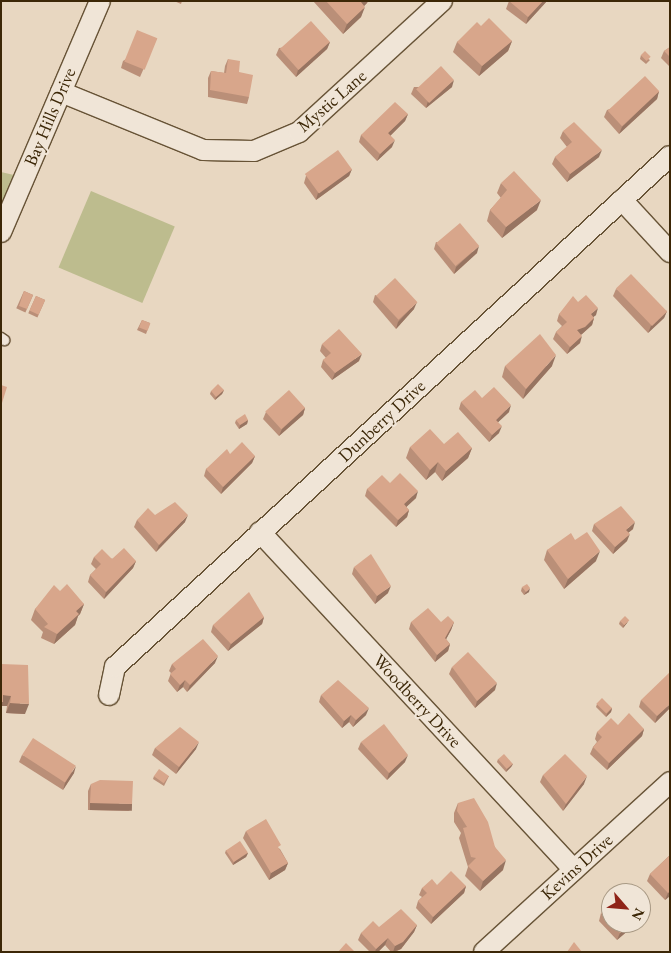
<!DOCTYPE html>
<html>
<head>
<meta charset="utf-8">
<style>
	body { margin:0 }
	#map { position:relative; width:671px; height:953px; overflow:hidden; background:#e8d7c1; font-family:"EB Garamond",serif }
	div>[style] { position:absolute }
	.green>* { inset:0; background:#bdbc8e; transform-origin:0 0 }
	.roads { filter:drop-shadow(1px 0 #675336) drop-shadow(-1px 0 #675336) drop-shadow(0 1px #675336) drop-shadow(0 -1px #675336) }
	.lane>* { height:10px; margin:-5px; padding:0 5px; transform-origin:5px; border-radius:5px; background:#f0e5d7 }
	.street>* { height:20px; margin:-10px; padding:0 10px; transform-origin:10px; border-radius:10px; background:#f0e5d7 }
	.wall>* { inset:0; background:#ba8f78; transform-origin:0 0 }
	.shaded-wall>* { inset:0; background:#977461; transform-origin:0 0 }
	.building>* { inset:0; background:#d8a68b; transform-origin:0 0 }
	span { translate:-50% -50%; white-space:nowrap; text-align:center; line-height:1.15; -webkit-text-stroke:4.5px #f0e5d7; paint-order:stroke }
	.street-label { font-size:18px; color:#3c2707 }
	.frame { position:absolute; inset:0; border:2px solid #3c2707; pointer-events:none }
	.north { position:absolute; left:601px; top:883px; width:50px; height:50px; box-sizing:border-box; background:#f0e5d7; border:1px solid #a89984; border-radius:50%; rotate:117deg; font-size:14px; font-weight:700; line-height:20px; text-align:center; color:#3c2707 }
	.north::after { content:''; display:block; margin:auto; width:18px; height:22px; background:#8f2418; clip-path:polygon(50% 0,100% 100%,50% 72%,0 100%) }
</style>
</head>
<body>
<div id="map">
	<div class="green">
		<i style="clip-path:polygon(1px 172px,31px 179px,1px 239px)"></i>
		<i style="left:91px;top:191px;width:91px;height:83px;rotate:23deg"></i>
	</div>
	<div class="roads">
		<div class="lane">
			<i style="left:1px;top:338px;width:4px;rotate:34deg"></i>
		</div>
		<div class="street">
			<i style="left:61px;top:92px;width:153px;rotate:22.2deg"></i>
			<i style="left:203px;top:150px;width:51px;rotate:1.1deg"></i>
			<i style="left:254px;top:151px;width:49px;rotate:-22.9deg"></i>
			<i style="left:299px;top:132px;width:194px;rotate:-42.5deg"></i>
			<i style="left:622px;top:200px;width:71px;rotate:47.3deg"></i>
			<i style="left:1px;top:232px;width:251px;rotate:-66.8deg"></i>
			<i style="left:260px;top:532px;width:461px;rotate:47.1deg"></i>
			<i style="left:109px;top:695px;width:29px;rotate:-78deg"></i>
			<i style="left:115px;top:667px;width:754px;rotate:-42.64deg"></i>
			<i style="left:484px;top:952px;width:252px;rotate:-42.4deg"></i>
		</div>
	</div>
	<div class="wall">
		<i style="clip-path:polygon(174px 1px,182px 1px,181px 4px)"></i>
		<i style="clip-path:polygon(313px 1px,368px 1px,367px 3px,364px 6px,361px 17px,343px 34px)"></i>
		<i style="clip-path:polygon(509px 1px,547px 1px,526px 24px,506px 9px)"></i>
		<i style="clip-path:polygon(481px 26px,512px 41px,508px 51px,479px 76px,453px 52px,457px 42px)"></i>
		<i style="clip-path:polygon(157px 38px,140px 77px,121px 68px,123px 61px)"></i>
		<i style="clip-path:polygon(330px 42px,327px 49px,296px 77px,276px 55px,279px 48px)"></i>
		<i style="clip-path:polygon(670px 47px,670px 67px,661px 58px,664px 51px)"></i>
		<i style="clip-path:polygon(641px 55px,650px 60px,646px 64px,640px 59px)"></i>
		<i style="clip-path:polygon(228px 59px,239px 72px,249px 97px,247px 104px,208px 97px,208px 78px,211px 71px,224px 73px,225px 66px)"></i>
		<i style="clip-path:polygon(414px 87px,452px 87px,426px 108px,411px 94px)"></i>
		<i style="clip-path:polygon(659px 91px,657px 99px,619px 134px,604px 117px,607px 110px)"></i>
		<i style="clip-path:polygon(408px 114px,405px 121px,390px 136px,392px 147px,377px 161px,359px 142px,361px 135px)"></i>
		<i style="clip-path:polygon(563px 131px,599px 157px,567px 182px,552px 164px,555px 157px,567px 147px,560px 138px)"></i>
		<i style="clip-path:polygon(352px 169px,349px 176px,316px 200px,304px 183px,306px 176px)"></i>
		<i style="clip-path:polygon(501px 183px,537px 210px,502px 238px,487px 221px,490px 210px,501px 198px,497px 193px)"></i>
		<i style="clip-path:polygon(436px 242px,477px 253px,454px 274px,434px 249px)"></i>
		<i style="clip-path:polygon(616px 289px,667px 311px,664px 318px,648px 333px,613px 296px)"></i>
		<i style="left:24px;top:291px;width:10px;height:19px;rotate:24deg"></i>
		<i style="clip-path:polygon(375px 295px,414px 309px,396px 329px,373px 302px)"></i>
		<i style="left:36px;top:296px;width:10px;height:19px;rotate:24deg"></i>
		<i style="clip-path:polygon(578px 302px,596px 315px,593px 317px,594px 318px,592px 325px,581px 335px,580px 343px,567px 354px,553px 339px,556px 332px,562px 326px,557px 321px,559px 314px)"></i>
		<i style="clip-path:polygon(142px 320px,150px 323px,146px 334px,137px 330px)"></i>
		<i style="clip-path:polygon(322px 344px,359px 361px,332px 380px,321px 367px,323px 360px,326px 358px,320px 351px)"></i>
		<i style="clip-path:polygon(505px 366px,552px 366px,523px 399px,502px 377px)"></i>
		<i style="clip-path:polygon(224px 390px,222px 394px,215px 400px,210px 394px,211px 391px)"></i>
		<i style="clip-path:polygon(482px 398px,509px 412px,498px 422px,499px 433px,489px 442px,459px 409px,461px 402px)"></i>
		<i style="clip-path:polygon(305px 408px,303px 415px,279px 436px,263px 419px,266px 412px)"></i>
		<i style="clip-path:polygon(236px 420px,248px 420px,247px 424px,239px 429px,235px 423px)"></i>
		<i style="clip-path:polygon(444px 444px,472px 448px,468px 458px,442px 481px,435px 472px,426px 480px,406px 458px,410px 447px)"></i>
		<i style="clip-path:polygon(230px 454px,255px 456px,252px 463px,221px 494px,204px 476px,206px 469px)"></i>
		<i style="clip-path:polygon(390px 483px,416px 498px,406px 507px,409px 510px,407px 517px,396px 527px,365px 496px,367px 489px)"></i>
		<i style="clip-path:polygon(155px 515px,185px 522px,156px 552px,134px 527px,137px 520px)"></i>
		<i style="clip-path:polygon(594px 524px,633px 529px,628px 533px,627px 541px,613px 554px,592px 531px)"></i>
		<i style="clip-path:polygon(575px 540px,596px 561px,564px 589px,544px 560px,547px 550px)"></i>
		<i style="clip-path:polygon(94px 557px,136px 561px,133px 568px,104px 599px,88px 582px,90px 575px,96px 569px,91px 564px)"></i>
		<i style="clip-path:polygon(354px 567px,388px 593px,375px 604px,352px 574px)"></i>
		<i style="clip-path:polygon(522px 587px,529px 592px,524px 595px,521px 591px)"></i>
		<i style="clip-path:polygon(60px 591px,84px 604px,80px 614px,78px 616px,75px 625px,54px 644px,41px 638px,43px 632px,31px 620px,35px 609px)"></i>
		<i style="clip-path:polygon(264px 617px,262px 624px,228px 651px,211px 632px,213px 625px)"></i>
		<i style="clip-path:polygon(620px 621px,627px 623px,623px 628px,619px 624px)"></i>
		<i style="clip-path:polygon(411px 622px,454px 622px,451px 630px,446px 639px,450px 644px,448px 651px,435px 662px,409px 629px)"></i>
		<i style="clip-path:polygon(215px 663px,187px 692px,183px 687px,177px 692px,168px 681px,171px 673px,169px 671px,172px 664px)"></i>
		<i style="clip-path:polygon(1px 664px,25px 714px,6px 713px,7px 706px,2px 706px)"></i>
		<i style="clip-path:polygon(452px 667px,495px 690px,475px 708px,449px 674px)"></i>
		<i style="clip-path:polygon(321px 695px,366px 715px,353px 727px,349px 722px,342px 728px,319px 702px)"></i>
		<i style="clip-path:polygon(641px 700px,670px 708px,655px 723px,639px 707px)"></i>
		<i style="clip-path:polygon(597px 704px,612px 708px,611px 712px,606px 717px,596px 707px)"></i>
		<i style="clip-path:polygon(618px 725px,644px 729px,642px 736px,607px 770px,590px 754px,593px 747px,597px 742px,595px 739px,597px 732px)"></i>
		<i style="clip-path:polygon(361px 742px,405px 762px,387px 780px,358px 749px)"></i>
		<i style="clip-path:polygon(155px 748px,196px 749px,176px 774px,152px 755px)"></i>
		<i style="clip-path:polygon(22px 755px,74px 773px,63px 790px,19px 762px)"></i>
		<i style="clip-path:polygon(498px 759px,513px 764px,511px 767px,506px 772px,497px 762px)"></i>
		<i style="clip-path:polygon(543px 775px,584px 784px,563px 811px,540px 782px)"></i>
		<i style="clip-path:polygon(154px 776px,169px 776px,164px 786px,153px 779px)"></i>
		<i style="clip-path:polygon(91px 784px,130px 811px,88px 810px,88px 791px)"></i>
		<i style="clip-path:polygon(458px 803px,495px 847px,503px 870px,480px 891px,465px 876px,468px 867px,459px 838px,461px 833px,454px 822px,454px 813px)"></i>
		<i style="clip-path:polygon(246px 831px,280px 849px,288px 863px,285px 870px,269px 880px,243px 838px)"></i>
		<i style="clip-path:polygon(226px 850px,248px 853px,246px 857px,233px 865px,225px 853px)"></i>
		<i style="clip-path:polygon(670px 855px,670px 896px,665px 900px,647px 881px,650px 874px)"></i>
		<i style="clip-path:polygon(437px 885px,466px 886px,464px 893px,431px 924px,416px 908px,418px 901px,422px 897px,419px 895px,422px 888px)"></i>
		<i style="clip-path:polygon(601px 913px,611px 923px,637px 923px,617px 940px,599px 921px)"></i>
		<i style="clip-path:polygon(417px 925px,414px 932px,401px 949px,395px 952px,391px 952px,385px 945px,378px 952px,370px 952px,358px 940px,361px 933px,379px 927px)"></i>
	</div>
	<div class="shaded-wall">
		<i style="clip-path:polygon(362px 1px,368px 1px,367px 3px,357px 13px,361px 2px)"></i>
		<i style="clip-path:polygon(543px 1px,547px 1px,526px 24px,528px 17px)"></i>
		<i style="clip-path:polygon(365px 7px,361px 17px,343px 34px,347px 24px)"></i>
		<i style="clip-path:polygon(512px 41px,508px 51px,479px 76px,482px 66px)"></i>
		<i style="clip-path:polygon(330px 42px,327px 49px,296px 77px,298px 70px)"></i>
		<i style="clip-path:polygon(454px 80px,452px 87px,426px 108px,428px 101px)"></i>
		<i style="clip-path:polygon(659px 91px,657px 99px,619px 134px,622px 127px)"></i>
		<i style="clip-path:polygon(408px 114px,405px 121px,386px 140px,388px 133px)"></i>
		<i style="clip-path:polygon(395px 140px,392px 147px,377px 161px,380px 154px)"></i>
		<i style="clip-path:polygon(602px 150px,599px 157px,567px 182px,570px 174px)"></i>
		<i style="clip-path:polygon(352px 169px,349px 176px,316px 200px,318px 193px)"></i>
		<i style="clip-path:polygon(541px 200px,537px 210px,502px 238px,506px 227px)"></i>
		<i style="clip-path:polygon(479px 246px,477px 253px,454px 274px,456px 267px)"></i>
		<i style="clip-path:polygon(417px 302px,414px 309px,396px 329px,398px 322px)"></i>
		<i style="clip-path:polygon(598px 308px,596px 315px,588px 321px,591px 314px)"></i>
		<i style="clip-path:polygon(667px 311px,664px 318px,648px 333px,651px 326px)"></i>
		<i style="clip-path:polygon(594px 318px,592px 325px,582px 334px,574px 337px,577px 330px)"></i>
		<i style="clip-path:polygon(582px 336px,580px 343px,567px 354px,570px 347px)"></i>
		<i style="clip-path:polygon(362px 354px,359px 361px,332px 380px,335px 373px)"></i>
		<i style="clip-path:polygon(556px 355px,552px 366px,523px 399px,526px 389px)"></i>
		<i style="clip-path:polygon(224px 390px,222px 394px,215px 400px,216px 397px)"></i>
		<i style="clip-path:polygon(511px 405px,509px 412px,493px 427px,496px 420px)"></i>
		<i style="clip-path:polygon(305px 408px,303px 415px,279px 436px,282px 429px)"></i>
		<i style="clip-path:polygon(248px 420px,247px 424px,239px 429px,240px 425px)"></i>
		<i style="clip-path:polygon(502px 426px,499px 433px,489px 442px,492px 435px)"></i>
		<i style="clip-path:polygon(472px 448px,468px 458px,442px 481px,446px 471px)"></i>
		<i style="clip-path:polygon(255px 456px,252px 463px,221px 494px,223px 487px)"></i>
		<i style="clip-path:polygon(438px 462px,435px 472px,426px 480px,430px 470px)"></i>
		<i style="clip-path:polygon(418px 491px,416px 498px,402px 511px,404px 504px)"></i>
		<i style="clip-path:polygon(409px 510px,407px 517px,396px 527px,398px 520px)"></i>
		<i style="clip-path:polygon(188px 515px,185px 522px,156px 552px,159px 545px)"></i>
		<i style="clip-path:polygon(635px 522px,633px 529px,623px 537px,626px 530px)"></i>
		<i style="clip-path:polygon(630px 534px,627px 541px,613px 554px,615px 547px)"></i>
		<i style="clip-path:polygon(600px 551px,596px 561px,564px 589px,568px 579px)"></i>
		<i style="clip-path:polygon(136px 561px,133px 568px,104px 599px,106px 592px)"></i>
		<i style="clip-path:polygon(391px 586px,388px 593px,375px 604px,377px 596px)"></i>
		<i style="clip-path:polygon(530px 588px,529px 592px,524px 595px,526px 592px)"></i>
		<i style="clip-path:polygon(84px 604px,80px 614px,78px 616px,75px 625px,54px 644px,57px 634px,76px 611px)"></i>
		<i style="clip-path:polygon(264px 617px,262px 624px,228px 651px,231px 644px)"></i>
		<i style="clip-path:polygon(629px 620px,627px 623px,623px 628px,624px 625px)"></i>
		<i style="clip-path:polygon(454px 622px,451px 630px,443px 645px,445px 638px)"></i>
		<i style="clip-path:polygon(450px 644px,448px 651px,435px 662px,437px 655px)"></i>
		<i style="clip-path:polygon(218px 656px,215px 663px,187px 692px,190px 685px)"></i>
		<i style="clip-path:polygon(185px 680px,183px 687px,177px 692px,180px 685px)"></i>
		<i style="clip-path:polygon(497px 683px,495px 690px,475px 708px,477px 701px)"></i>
		<i style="clip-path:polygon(3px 695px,11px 696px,7px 706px,2px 706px,1px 708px,1px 702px)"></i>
		<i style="clip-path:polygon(10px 703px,29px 704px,25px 714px,6px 713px)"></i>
		<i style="clip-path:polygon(670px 704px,670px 708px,655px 723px,657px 716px)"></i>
		<i style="clip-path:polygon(369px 708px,366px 715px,353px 727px,356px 720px)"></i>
		<i style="clip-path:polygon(612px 708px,611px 712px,606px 717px,607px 714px)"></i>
		<i style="clip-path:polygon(351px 715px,349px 722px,342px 728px,344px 721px)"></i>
		<i style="clip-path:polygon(644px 729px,642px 736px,607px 770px,609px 763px)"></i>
		<i style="clip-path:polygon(199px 742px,196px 749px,176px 774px,179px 767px)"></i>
		<i style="clip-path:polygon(408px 755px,405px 762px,387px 780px,389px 773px)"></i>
		<i style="clip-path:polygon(513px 764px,511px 767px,506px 772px,507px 769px)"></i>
		<i style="clip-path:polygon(76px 766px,74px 773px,63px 790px,65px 783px)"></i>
		<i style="clip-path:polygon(587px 776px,584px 784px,563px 811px,566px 804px)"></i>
		<i style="left:90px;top:803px;width:42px;height:7px;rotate:1deg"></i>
		<i style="clip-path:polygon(248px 853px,246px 857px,233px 865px,234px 862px)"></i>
		<i style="clip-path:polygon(506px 860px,503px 870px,480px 891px,483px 881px)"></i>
		<i style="clip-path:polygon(288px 863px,285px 870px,269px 880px,271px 873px)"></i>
		<i style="clip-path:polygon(466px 886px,464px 893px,431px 924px,433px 917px)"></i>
		<i style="clip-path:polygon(670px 891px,670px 896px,665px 900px,668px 893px)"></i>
		<i style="clip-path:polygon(648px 909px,645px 916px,641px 920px,641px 915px)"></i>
		<i style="clip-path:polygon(632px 923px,637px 923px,617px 940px,620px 933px)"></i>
		<i style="clip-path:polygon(417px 925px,414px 932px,401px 949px,393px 952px,395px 946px)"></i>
		<i style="clip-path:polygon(388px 938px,385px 945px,378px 952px,375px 952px,376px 949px)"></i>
	</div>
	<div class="building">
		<i style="clip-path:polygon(326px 1px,362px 1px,361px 2px,365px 7px,347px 24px)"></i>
		<i style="clip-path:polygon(509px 1px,543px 1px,528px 17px)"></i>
		<i style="clip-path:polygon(489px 18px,512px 41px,482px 66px,457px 42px,477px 22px,481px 26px)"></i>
		<i style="left:311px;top:21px;width:28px;height:42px;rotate:48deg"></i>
		<i style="left:137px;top:30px;width:22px;height:34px;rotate:22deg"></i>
		<i style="clip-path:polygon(670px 47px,670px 57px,664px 51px)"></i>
		<i style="left:645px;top:51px;width:8px;height:6px;rotate:45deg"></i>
		<i style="clip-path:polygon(228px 59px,240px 61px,239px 72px,253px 75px,249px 97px,210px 90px,211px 71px,226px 73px)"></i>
		<i style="left:441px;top:66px;width:19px;height:34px;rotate:47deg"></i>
		<i style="left:645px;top:76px;width:21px;height:51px;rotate:47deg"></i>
		<i style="clip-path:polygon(395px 102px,408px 114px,388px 133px,395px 140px,380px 154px,361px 135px)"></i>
		<i style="clip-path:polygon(574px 122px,602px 150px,570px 174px,555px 157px,572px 142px,563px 131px)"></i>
		<i style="left:338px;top:150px;width:24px;height:41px;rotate:54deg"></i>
		<i style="clip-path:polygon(514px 171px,541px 200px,506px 227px,490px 210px,507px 190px,501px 183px)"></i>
		<i style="left:460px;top:223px;width:30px;height:31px;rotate:50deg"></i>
		<i style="left:631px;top:274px;width:52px;height:21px;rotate:46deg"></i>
		<i style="left:395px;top:278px;width:33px;height:26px;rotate:47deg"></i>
		<i style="clip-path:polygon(24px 291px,33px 295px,27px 309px,19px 306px)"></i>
		<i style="clip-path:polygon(586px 295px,598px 308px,591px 314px,594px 318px,585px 327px,577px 330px,582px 336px,570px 347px,556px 332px,567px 322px,559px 314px,573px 296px,578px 302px)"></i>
		<i style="left:36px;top:296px;width:10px;height:16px;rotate:24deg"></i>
		<i style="left:142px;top:320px;width:9px;height:8px;rotate:21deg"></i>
		<i style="clip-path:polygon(339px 329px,362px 354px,335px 373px,323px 360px,331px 353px,322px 344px)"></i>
		<i style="clip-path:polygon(540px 334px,556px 355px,526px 389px,505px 366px)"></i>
		<i style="clip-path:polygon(218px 384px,224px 390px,216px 397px,211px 391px)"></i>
		<i style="clip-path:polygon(1px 385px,7px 387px,2px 403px,1px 403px)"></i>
		<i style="clip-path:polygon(494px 387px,511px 405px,496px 420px,502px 426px,492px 435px,461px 402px,475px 390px,482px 398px)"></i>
		<i style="left:289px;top:390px;width:24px;height:32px;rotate:48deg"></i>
		<i style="clip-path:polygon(245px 414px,248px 420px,240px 425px,236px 420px)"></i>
		<i style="clip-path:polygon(430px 429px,444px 444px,458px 432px,472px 448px,446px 471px,438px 462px,430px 470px,410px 447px)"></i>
		<i style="clip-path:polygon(242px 442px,255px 456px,223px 487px,206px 469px,227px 449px,230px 454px)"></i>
		<i style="clip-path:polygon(400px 473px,418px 491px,404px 504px,409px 510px,398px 520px,367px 489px,382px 475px,390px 483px)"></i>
		<i style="clip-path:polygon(175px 502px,188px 515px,159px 545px,137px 520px,148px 508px,155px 515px)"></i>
		<i style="clip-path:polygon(621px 506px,635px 522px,626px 530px,630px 534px,615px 547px,594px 524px)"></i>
		<i style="clip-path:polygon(587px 532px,600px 551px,568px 579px,547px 550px,571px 533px,575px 540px)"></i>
		<i style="clip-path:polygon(124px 548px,136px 561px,106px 592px,90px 575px,101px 564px,94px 557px,102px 549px,112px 559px)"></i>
		<i style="clip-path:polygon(371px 554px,391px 586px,377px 596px,354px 567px)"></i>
		<i style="clip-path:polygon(67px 584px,84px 604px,76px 611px,79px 614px,57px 634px,44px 627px,48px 624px,35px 609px,54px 585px,60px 591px)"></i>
		<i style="clip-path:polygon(527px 584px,530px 588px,526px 592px,522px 587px)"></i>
		<i style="clip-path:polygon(249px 592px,264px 617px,231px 644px,213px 625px)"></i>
		<i style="clip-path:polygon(428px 608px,441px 622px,448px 616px,454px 622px,445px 638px,450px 644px,437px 655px,411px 622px)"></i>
		<i style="left:625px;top:616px;width:6px;height:7px;rotate:45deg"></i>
		<i style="clip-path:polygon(203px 639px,218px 656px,190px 685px,185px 680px,180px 685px,170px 674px,176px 669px,172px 664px)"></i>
		<i style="clip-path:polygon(468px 652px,497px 683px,477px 701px,452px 667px)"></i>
		<i style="clip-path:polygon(1px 664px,28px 665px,29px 704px,10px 703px,11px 696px,3px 695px,3px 702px,1px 702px)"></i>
		<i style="clip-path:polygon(670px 672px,670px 704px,657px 716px,641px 700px)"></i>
		<i style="clip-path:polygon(338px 680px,369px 708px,356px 720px,351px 715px,344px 721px,321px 695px)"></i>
		<i style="left:602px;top:698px;width:14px;height:8px;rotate:45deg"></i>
		<i style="clip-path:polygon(629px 713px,644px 729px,609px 763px,593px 747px,602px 737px,597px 732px,611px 718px,618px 725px)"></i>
		<i style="clip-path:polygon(384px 724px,408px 755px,389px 773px,361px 742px)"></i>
		<i style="clip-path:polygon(180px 727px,199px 742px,179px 767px,155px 748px)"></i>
		<i style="left:33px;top:738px;width:51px;height:20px;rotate:33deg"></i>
		<i style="left:504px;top:754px;width:13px;height:8px;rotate:48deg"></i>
		<i style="clip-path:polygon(565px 754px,587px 776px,566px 804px,543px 775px)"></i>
		<i style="left:159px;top:769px;width:12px;height:9px;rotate:35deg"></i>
		<i style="clip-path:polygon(100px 780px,133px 781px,132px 804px,90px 803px,91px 784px)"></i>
		<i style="clip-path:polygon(474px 798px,488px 822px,495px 847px,506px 860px,483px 881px,468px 866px,476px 858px,471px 857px,463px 828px,467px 827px,457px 811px,458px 803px)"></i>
		<i style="clip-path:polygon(266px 819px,281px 845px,278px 847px,288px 863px,271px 873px,246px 831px)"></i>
		<i style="left:240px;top:841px;width:14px;height:17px;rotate:56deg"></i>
		<i style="clip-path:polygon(670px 855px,670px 891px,668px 893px,650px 874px)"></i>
		<i style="clip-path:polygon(451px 871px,466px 886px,433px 917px,418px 901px,427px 893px,422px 888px,432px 879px,437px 885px)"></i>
		<i style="clip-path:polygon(628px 888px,633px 893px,623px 893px)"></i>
		<i style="clip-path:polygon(641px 902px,648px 909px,641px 915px)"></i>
		<i style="clip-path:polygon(611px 904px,611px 923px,632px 923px,620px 933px,601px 913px)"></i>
		<i style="clip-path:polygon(401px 909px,417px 925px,403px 942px,395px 946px,388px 938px,376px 949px,361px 933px,373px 921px,379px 927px)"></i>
		<i style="clip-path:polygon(574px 942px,582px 952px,567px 952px)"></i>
		<i style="clip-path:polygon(346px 943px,355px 952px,338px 952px)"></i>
	</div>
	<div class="street-label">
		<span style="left:332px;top:101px;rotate:-41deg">Mystic Lane</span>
		<span style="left:50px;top:117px;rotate:-67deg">Bay Hills Drive</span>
		<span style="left:382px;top:421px;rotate:-43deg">Dunberry Drive</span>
		<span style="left:417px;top:701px;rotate:47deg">Woodberry Drive</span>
		<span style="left:577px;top:867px;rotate:-42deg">Kevins Drive</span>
	</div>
	<div class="frame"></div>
	<div class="north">N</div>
</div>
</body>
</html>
